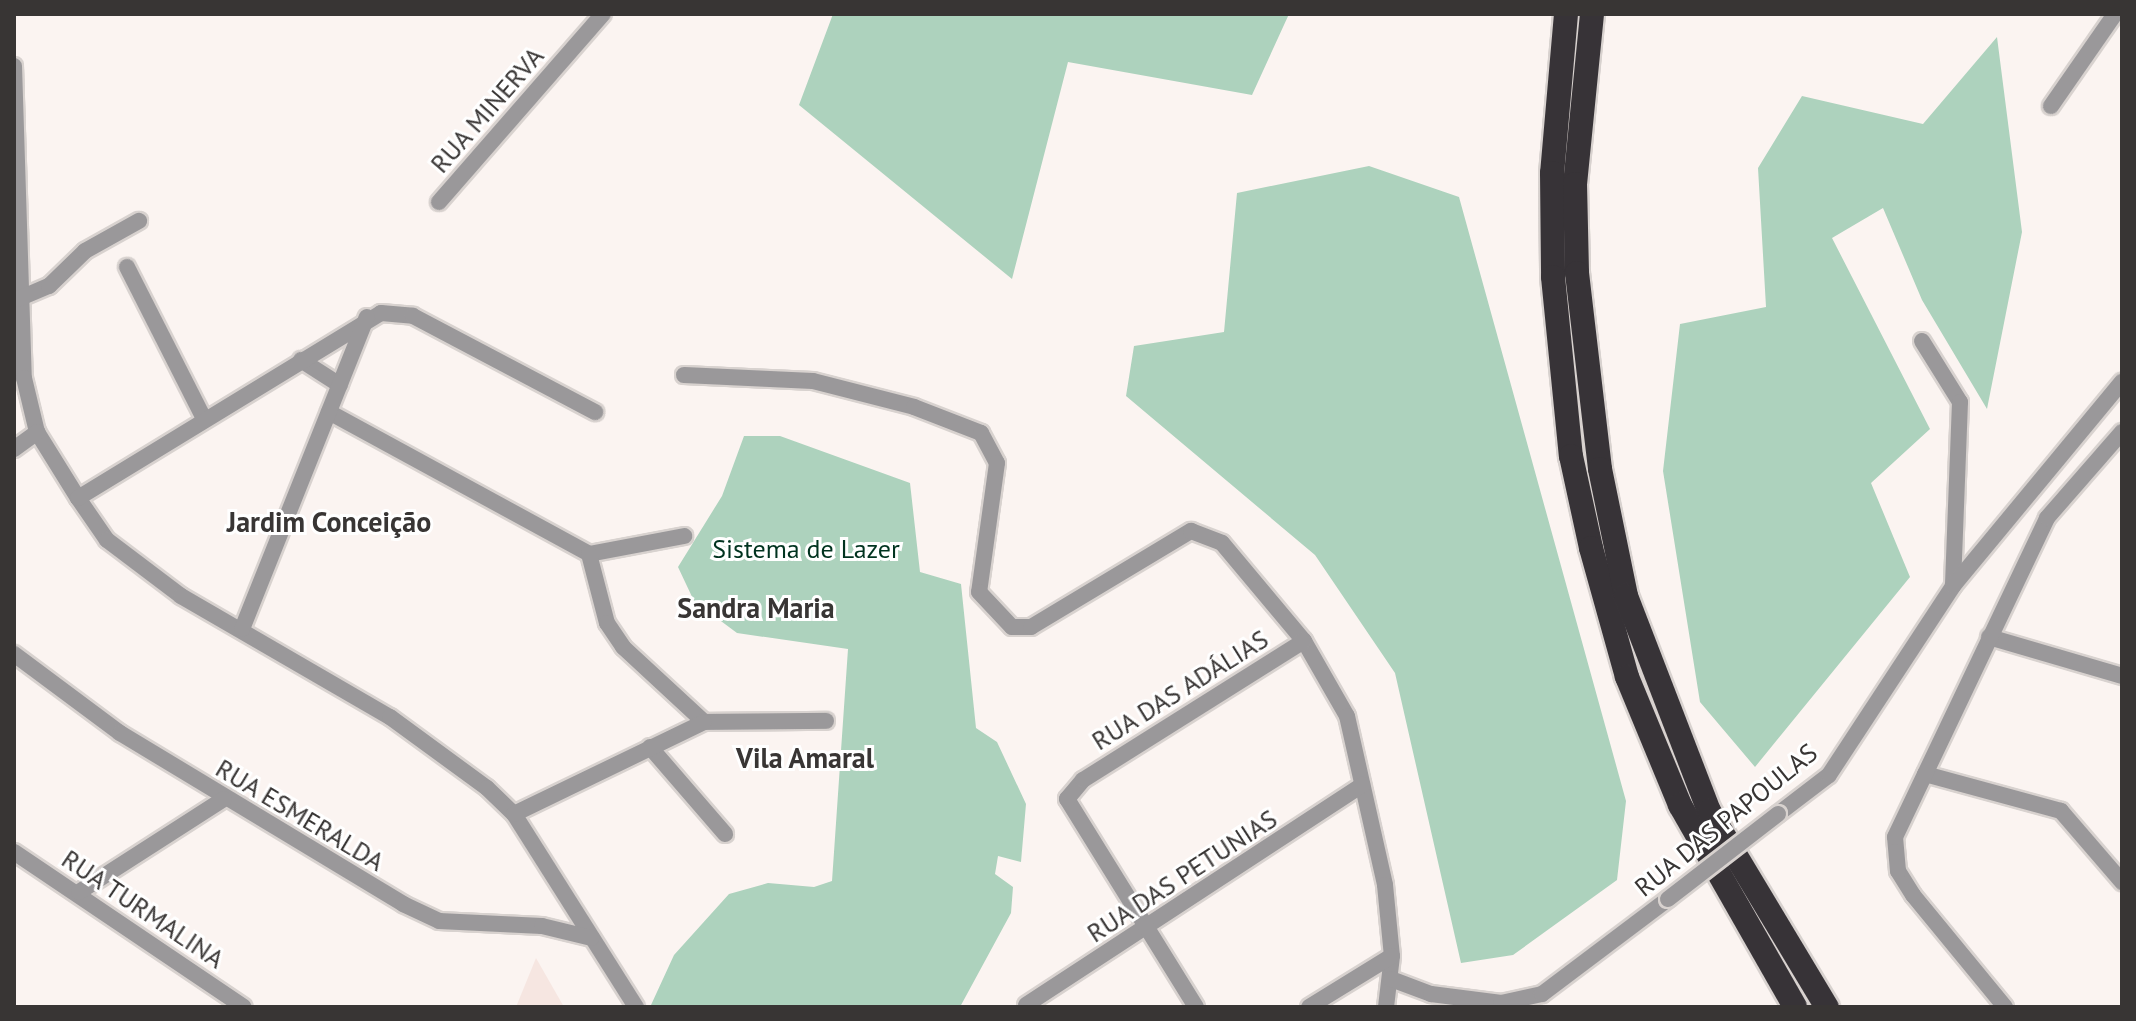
<!DOCTYPE html>
<html>
<head>
<meta charset="utf-8">
<style>
	body { margin:0 }
	#map { position:relative; width:2136px; height:1021px; overflow:hidden; background:#fbf4f1; font-family:"PT Sans",sans-serif }
	div>[style] { position:absolute }
	.built>* { inset:0; background:#f6e6e1 }
	.green>* { inset:0; background:#add2bd }
	.roads { filter:drop-shadow(2px 0 #d8d2cf) drop-shadow(-2px 0 #d8d2cf) drop-shadow(0 2px #d8d2cf) drop-shadow(0 -2px #d8d2cf) }
	.street>* { height:16px; margin:-8px; padding:0 8px; transform-origin:8px; border-radius:8px; background:#9a989a }
	.highway>* { height:24px; margin:-12px; padding:0 12px; transform-origin:12px; border-radius:12px; background:#373337 }
	.bridges { filter:drop-shadow(2px 0 #d8d2cf) drop-shadow(-2px 0 #d8d2cf) drop-shadow(0 2px #d8d2cf) drop-shadow(0 -2px #d8d2cf) }
	.street-bridge>* { height:16px; margin:-8px; padding:0 8px; transform-origin:8px; border-radius:8px; background:#9a989a }
	span { translate:-50% -50%; white-space:nowrap; text-align:center; line-height:1.15; -webkit-text-stroke:6px #fff; paint-order:stroke }
	.street-label { font-size:26px; color:#383534 }
	.park-label { font-size:26px; color:#00331f }
	.neighbourhood-label { font-size:28px; color:#383534; font-weight:700 }
	.frame { position:absolute; inset:0; border:16px solid #383534; pointer-events:none }
</style>
</head>
<body>
<div id="map">
	<div class="built">
		<i style="clip-path:polygon(536px 958px,564px 1007px,516px 1007px)"></i>
	</div>
	<div class="green">
		<i style="clip-path:polygon(833px 14px,1289px 14px,1252px 95px,1068px 62px,1012px 279px,799px 105px)"></i>
		<i style="clip-path:polygon(1997px 37px,2022px 232px,1987px 409px,1922px 300px,1883px 208px,1832px 238px,1930px 429px,1871px 483px,1910px 577px,1755px 767px,1700px 702px,1663px 471px,1680px 324px,1766px 307px,1758px 168px,1802px 96px,1923px 124px)"></i>
		<i style="clip-path:polygon(1369px 166px,1459px 197px,1626px 801px,1617px 880px,1513px 955px,1461px 963px,1395px 673px,1315px 555px,1126px 396px,1134px 346px,1224px 332px,1237px 193px)"></i>
		<i style="clip-path:polygon(744px 436px,780px 436px,910px 483px,920px 572px,961px 584px,976px 728px,997px 742px,1026px 804px,1021px 862px,998px 856px,995px 874px,1013px 887px,1011px 913px,960px 1007px,651px 1005px,674px 955px,729px 894px,768px 883px,814px 887px,832px 881px,848px 649px,737px 633px,694px 601px,678px 567px,722px 496px)"></i>
	</div>
	<div class="roads">
		<div class="street">
			<i style="left:14px;top:66px;width:312px;rotate:88.2deg"></i>
			<i style="left:24px;top:378px;width:56px;rotate:76.5deg"></i>
			<i style="left:37px;top:432px;width:78px;rotate:58.2deg"></i>
			<i style="left:78px;top:498px;width:51px;rotate:55.4deg"></i>
			<i style="left:107px;top:540px;width:93px;rotate:37.1deg"></i>
			<i style="left:181px;top:596px;width:241px;rotate:30.1deg"></i>
			<i style="left:390px;top:717px;width:120px;rotate:36.2deg"></i>
			<i style="left:487px;top:788px;width:37px;rotate:44deg"></i>
			<i style="left:514px;top:814px;width:228px;rotate:57.7deg"></i>
			<i style="left:2051px;top:106px;width:112px;rotate:-55.2deg"></i>
			<i style="left:439px;top:202px;width:249px;rotate:-48.9deg"></i>
			<i style="left:127px;top:267px;width:170px;rotate:63.1deg"></i>
			<i style="left:18px;top:299px;width:34px;rotate:-23deg"></i>
			<i style="left:49px;top:286px;width:50px;rotate:-44.2deg"></i>
			<i style="left:85px;top:251px;width:62px;rotate:-29.1deg"></i>
			<i style="left:1922px;top:341px;width:72px;rotate:58.1deg"></i>
			<i style="left:1960px;top:402px;width:184px;rotate:92.2deg"></i>
			<i style="left:301px;top:360px;width:46px;rotate:32.7deg"></i>
			<i style="left:684px;top:375px;width:129px;rotate:2.7deg"></i>
			<i style="left:813px;top:381px;width:104px;rotate:14.4deg"></i>
			<i style="left:914px;top:407px;width:72px;rotate:21.2deg"></i>
			<i style="left:981px;top:433px;width:34px;rotate:62deg"></i>
			<i style="left:997px;top:463px;width:130px;rotate:97.9deg"></i>
			<i style="left:979px;top:592px;width:48px;rotate:46.7deg"></i>
			<i style="left:1012px;top:627px;width:19px"></i>
			<i style="left:1031px;top:627px;width:187px;rotate:-31deg"></i>
			<i style="left:1191px;top:531px;width:33px;rotate:21deg"></i>
			<i style="left:1222px;top:543px;width:128px;rotate:50.1deg"></i>
			<i style="left:1304px;top:641px;width:86px;rotate:60.2deg"></i>
			<i style="left:1347px;top:716px;width:173px;rotate:77.3deg"></i>
			<i style="left:1385px;top:885px;width:71px;rotate:84.4deg"></i>
			<i style="left:1392px;top:956px;width:51px;rotate:96.7deg"></i>
			<i style="left:329px;top:412px;width:296px;rotate:28.6deg"></i>
			<i style="left:589px;top:554px;width:97px;rotate:-10.7deg"></i>
			<i style="left:14px;top:449px;width:29px;rotate:-36deg"></i>
			<i style="left:78px;top:498px;width:355px;rotate:-31.4deg"></i>
			<i style="left:381px;top:313px;width:32px;rotate:5deg"></i>
			<i style="left:413px;top:316px;width:206px;rotate:27.8deg"></i>
			<i style="left:589px;top:554px;width:71px;rotate:75.4deg"></i>
			<i style="left:607px;top:623px;width:29px;rotate:56deg"></i>
			<i style="left:623px;top:647px;width:110px;rotate:42.8deg"></i>
			<i style="left:704px;top:722px;width:122px;rotate:-0.5deg"></i>
			<i style="left:242px;top:629px;width:336px;rotate:-68.2deg"></i>
			<i style="left:1989px;top:637px;width:139px;rotate:16.3deg"></i>
			<i style="left:14px;top:654px;width:132px;rotate:36.7deg"></i>
			<i style="left:120px;top:733px;width:331px;rotate:31.1deg"></i>
			<i style="left:403px;top:904px;width:40px;rotate:25deg"></i>
			<i style="left:439px;top:921px;width:103px;rotate:2.8deg"></i>
			<i style="left:542px;top:926px;width:51px;rotate:13.5deg"></i>
			<i style="left:650px;top:747px;width:115px;rotate:49.2deg"></i>
			<i style="left:1925px;top:774px;width:141px;rotate:15.2deg"></i>
			<i style="left:2061px;top:811px;width:94px;rotate:49.3deg"></i>
			<i style="left:514px;top:814px;width:211px;rotate:-25.8deg"></i>
			<i style="left:1778px;top:814px;width:64px;rotate:-37.4deg"></i>
			<i style="left:1829px;top:775px;width:226px;rotate:-56.7deg"></i>
			<i style="left:1953px;top:586px;width:265px;rotate:-50.4deg"></i>
			<i style="left:14px;top:852px;width:277px;rotate:34deg"></i>
			<i style="left:79px;top:892px;width:172px;rotate:-32.7deg"></i>
			<i style="left:1391px;top:979px;width:43px;rotate:20.6deg"></i>
			<i style="left:1431px;top:994px;width:71px;rotate:7.3deg"></i>
			<i style="left:1501px;top:1003px;width:42px;rotate:-12.4deg"></i>
			<i style="left:1542px;top:994px;width:158px;rotate:-37deg"></i>
			<i style="left:1026px;top:1005px;width:402px;rotate:-33.2deg"></i>
			<i style="left:1196px;top:1007px;width:245px;rotate:-121.8deg"></i>
			<i style="left:1067px;top:799px;width:25px;rotate:-50deg"></i>
			<i style="left:1083px;top:780px;width:261px;rotate:-32.2deg"></i>
			<i style="left:1309px;top:1007px;width:97px;rotate:-31.6deg"></i>
			<i style="left:2005px;top:1007px;width:145px;rotate:-129.4deg"></i>
			<i style="left:1913px;top:895px;width:28px;rotate:-122deg"></i>
			<i style="left:1898px;top:871px;width:34px;rotate:-95deg"></i>
			<i style="left:1895px;top:837px;width:353px;rotate:-64.5deg"></i>
			<i style="left:2047px;top:518px;width:114px;rotate:-48.9deg"></i>
		</div>
		<div class="highway">
			<i style="left:1566px;top:14px;width:160px;rotate:95deg"></i>
			<i style="left:1552px;top:173px;width:104px;rotate:89.4deg"></i>
			<i style="left:1553px;top:277px;width:180px;rotate:84.3deg"></i>
			<i style="left:1571px;top:456px;width:94px;rotate:77.7deg"></i>
			<i style="left:1591px;top:548px;width:134px;rotate:74.4deg"></i>
			<i style="left:1627px;top:677px;width:139px;rotate:67.5deg"></i>
			<i style="left:1680px;top:805px;width:232px;rotate:60.3deg"></i>
			<i style="left:1592px;top:14px;width:171px;rotate:95.7deg"></i>
			<i style="left:1575px;top:184px;width:89px;rotate:88.7deg"></i>
			<i style="left:1577px;top:273px;width:197px;rotate:83.3deg"></i>
			<i style="left:1600px;top:469px;width:130px;rotate:78.4deg"></i>
			<i style="left:1626px;top:596px;width:230px;rotate:68.9deg"></i>
			<i style="left:1709px;top:811px;width:229px;rotate:59deg"></i>
		</div>
	</div>
	<div class="bridges">
		<div class="street-bridge">
			<i style="left:1668px;top:899px;width:139px;rotate:-37.7deg"></i>
		</div>
	</div>
	<div class="street-label">
		<span style="left:487px;top:110px;rotate:-49deg">RUA MINERVA</span>
		<span style="left:1180px;top:690px;rotate:-32deg">RUA DAS ADÁLIAS</span>
		<span style="left:300px;top:815px;rotate:31deg">RUA ESMERALDA</span>
		<span style="left:1726px;top:820px;rotate:-39deg">RUA DAS PAPOULAS</span>
		<span style="left:1182px;top:876px;rotate:-33deg">RUA DAS PETUNIAS</span>
		<span style="left:143px;top:909px;rotate:34deg">RUA TURMALINA</span>
	</div>
	<div class="park-label">
		<span style="left:806px;top:549px">Sistema de Lazer</span>
	</div>
	<div class="neighbourhood-label">
		<span style="left:329px;top:522px">Jardim Conceição</span>
		<span style="left:756px;top:608px">Sandra Maria</span>
		<span style="left:805px;top:758px">Vila Amaral</span>
	</div>
	<div class="frame"></div>
</div>
</body>
</html>
